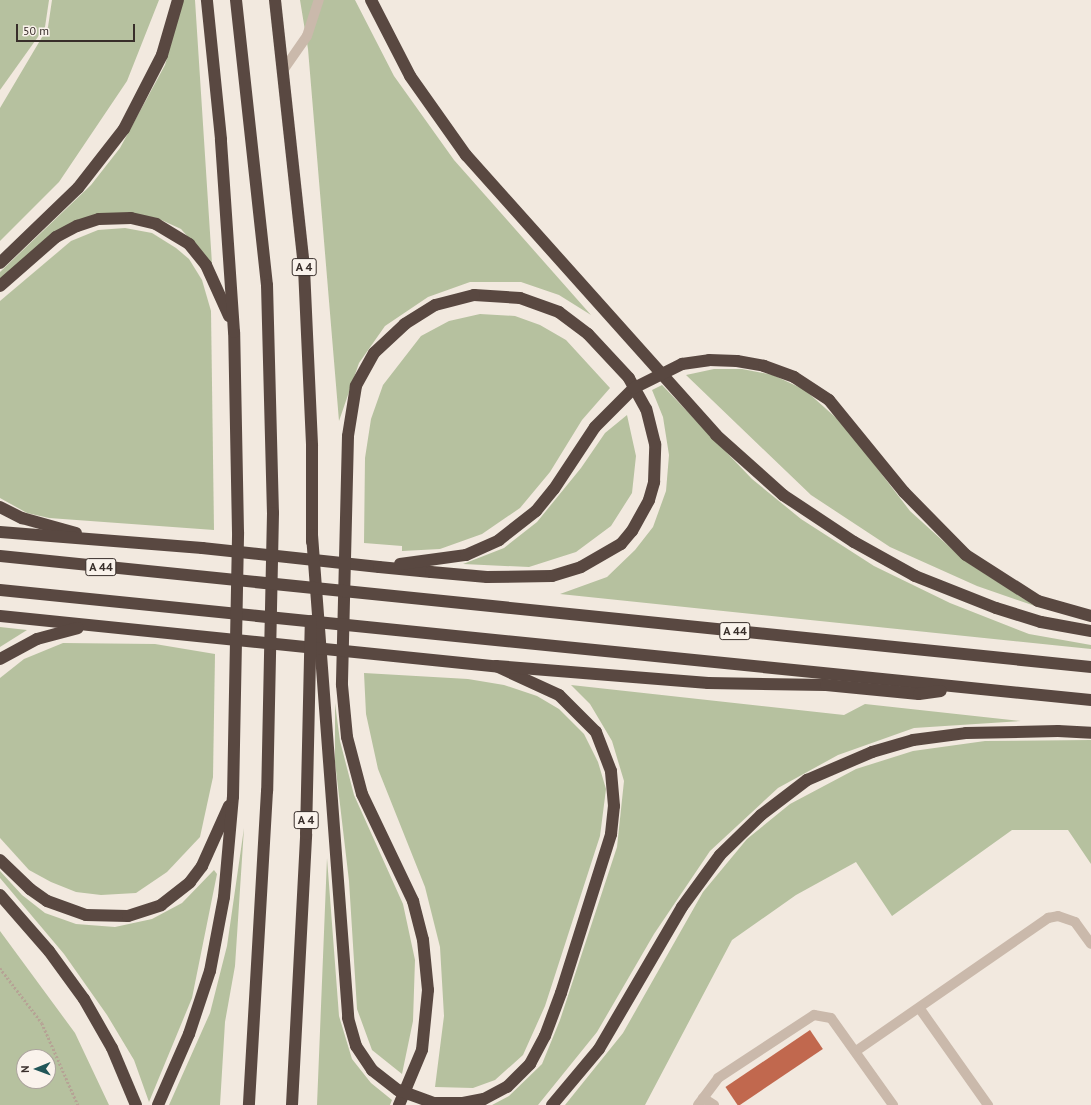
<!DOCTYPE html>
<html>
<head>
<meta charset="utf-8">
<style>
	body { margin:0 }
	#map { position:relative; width:1091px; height:1105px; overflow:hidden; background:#f2e9df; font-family:"PT Sans",sans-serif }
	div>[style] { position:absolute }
	.green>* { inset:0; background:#b6c19f }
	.building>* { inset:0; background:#c1684e; transform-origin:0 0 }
	.path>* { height:2.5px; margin-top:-1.25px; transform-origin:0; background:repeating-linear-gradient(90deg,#b6a395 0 2px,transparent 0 4px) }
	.minor>* { height:10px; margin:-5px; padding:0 5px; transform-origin:5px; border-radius:5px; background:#cab9ab }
	.highway>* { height:12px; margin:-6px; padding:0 6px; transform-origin:6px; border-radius:6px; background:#594841 }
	span { translate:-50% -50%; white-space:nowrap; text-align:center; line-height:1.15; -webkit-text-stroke:4px #faf3ec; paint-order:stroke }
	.shield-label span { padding:1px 3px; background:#faf3ec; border:1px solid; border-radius:3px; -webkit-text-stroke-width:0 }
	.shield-label { font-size:12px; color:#382e2a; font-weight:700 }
	.north { position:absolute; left:16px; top:1049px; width:40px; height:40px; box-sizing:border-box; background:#faf3ec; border:1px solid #aca49e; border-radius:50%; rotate:269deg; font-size:11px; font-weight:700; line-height:16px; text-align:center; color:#382e2a }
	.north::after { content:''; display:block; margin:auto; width:14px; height:18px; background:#215658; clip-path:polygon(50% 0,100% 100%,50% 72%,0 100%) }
	.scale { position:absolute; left:16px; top:24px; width:119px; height:18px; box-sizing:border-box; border:2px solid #382e2a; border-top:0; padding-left:5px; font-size:12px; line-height:14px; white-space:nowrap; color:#382e2a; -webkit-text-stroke:3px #faf3ec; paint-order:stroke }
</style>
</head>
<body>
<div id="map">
	<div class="green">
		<i style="clip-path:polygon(0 0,49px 0,45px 27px,0 90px)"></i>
		<i style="clip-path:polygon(52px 0,159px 0,127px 81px,59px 182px,0 241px,0 108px,48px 27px)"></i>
		<i style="clip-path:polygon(183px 0,195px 0,212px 264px,181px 229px,157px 218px,100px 213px,0 280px,0 272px,91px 185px,120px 148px,165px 65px)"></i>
		<i style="clip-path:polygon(300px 0,355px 0,394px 76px,454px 160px,591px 315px,559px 295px,521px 282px,470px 282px,428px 297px,385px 326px,359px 363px,339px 421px,308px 49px)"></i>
		<i style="clip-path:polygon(125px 228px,152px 233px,176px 248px,189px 259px,202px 280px,211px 311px,214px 530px,49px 518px,27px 513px,0 498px,0 301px,71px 241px,98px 230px)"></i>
		<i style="clip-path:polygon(480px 314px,515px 316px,540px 325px,566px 340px,610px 388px,582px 420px,550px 472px,520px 508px,482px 534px,440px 549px,402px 551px,402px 546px,364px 543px,365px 458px,371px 419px,383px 385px,421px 336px,449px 321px)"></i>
		<i style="clip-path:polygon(714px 369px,742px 369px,773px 375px,805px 390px,844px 425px,910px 511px,965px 561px,1035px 606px,977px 586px,890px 547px,811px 495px,686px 375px)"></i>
		<i style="clip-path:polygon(662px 385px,752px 479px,801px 519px,874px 566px,950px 603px,1029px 634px,1091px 645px,1091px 649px,560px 594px,607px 577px,635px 550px,653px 527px,666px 491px,669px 455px,663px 417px,652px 390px)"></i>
		<i style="clip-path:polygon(627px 415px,636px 456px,632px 493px,611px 526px,576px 552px,529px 567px,463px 564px,504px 548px,537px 522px,581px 468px,605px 433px)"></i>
		<i style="clip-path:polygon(0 627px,27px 630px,0 647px)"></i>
		<i style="clip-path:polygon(63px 643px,155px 644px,215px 654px,213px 777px,200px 837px,167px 872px,136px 893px,101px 895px,76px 892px,51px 882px,29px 870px,0 838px,0 678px,24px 659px)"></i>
		<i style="clip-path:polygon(364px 673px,468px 679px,504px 685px,537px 696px,559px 709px,584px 734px,598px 762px,606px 789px,600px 836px,545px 1006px,523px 1055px,495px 1080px,473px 1088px,435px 1087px,444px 1016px,440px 947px,425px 887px,378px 769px,366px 714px)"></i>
		<i style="clip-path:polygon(571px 685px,844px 715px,865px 704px,1021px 721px,914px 728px,838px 755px,778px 788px,710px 851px,654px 934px,597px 1032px,538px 1105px,492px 1105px,509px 1096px,542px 1064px,560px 1020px,617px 847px,624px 781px,612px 741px,590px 704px)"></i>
		<i style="clip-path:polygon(335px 703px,340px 741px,354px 795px,403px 904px,415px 960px,413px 1021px,402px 1074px,372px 1050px,357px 1009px,349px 881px,335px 762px)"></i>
		<i style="clip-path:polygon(1091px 740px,1091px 864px,1068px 830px,1012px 830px,892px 916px,856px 862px,796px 895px,732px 940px,645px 1105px,565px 1105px,623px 1033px,703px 892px,747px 839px,790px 804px,856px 769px,913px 751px,985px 741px)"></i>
		<i style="clip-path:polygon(244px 828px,235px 966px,225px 1022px,220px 1105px,169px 1105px,210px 1013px,227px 946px)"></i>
		<i style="clip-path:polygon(327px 858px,339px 1016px,352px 1059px,371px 1083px,392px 1100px,390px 1105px,317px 1105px)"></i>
		<i style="clip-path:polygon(214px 870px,217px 874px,192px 998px,149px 1102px,134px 1060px,107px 1015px,64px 954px,0 878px,0 871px,22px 895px,45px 913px,76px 924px,115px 927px,152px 919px,182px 903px)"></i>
		<i style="clip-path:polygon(evenodd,0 931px,75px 1033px,109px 1105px,0 1105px,0 931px,24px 1057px,48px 1057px,48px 1081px,24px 1081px,24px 1057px)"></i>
	</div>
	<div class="building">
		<i style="left:810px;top:1030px;width:23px;height:102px;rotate:56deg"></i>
	</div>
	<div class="path">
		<i style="left:0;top:968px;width:69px;rotate:52.6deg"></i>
		<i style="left:42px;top:1023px;width:90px;rotate:66.3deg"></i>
	</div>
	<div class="minor">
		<i style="left:284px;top:69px;width:40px;rotate:-55.1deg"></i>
		<i style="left:307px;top:36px;width:38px;rotate:-72deg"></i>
		<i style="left:920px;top:1009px;width:118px;rotate:54.7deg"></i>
		<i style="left:856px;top:1051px;width:234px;rotate:-34.7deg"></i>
		<i style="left:1048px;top:918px;width:10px;rotate:-11deg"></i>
		<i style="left:1058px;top:916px;width:18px;rotate:19deg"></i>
		<i style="left:1075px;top:922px;width:27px;rotate:54deg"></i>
		<i style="left:703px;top:1098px;width:13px;rotate:32deg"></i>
		<i style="left:698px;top:1105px;width:34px;rotate:-53deg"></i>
		<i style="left:718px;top:1078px;width:115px;rotate:-33.3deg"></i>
		<i style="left:814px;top:1015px;width:17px;rotate:10deg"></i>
		<i style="left:831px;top:1018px;width:107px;rotate:54.5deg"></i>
	</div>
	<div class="highway">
		<i style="left:236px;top:0;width:287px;rotate:83.8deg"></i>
		<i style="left:267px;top:285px;width:228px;rotate:88.5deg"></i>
		<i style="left:273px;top:513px;width:278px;rotate:91.2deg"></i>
		<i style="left:267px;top:791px;width:315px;rotate:93.3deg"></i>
		<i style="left:275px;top:0;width:270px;rotate:83.8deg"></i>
		<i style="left:304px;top:268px;width:178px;rotate:87.4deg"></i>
		<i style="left:312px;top:446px;width:96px;rotate:90deg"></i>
		<i style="left:371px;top:0;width:85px;rotate:62.8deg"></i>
		<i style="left:410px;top:76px;width:97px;rotate:54.7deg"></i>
		<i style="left:466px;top:155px;width:375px;rotate:48.2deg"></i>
		<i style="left:716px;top:435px;width:90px;rotate:41.8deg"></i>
		<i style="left:783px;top:495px;width:85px;rotate:33.5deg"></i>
		<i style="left:854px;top:542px;width:70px;rotate:29.1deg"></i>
		<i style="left:915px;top:576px;width:87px;rotate:21.6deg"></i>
		<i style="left:996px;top:608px;width:47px;rotate:17.3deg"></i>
		<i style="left:1041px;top:622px;width:51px;rotate:10.2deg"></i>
		<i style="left:0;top:263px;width:108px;rotate:-43.9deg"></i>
		<i style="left:78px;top:188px;width:75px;rotate:-52.1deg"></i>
		<i style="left:124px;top:129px;width:83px;rotate:-62.8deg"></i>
		<i style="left:162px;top:55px;width:57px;rotate:-73.8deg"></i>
		<i style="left:0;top:286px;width:74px;rotate:-41.2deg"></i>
		<i style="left:56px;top:237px;width:24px;rotate:-28deg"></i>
		<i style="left:77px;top:226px;width:23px;rotate:-18deg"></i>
		<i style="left:99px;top:219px;width:32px;rotate:-2deg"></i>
		<i style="left:131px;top:218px;width:26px;rotate:13deg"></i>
		<i style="left:156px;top:224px;width:39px;rotate:31deg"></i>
		<i style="left:189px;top:244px;width:27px;rotate:51deg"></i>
		<i style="left:206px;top:265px;width:56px;rotate:65.7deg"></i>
		<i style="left:0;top:507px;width:25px;rotate:27deg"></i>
		<i style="left:22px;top:518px;width:56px;rotate:15.5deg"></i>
		<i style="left:0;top:532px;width:203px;rotate:4.5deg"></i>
		<i style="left:202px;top:548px;width:178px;rotate:6.1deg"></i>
		<i style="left:379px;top:567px;width:52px;rotate:5.5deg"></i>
		<i style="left:431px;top:572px;width:56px;rotate:5.1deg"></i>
		<i style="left:487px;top:577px;width:65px;rotate:-0.9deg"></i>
		<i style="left:552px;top:576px;width:30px;rotate:-17deg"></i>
		<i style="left:581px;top:567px;width:46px;rotate:-29.9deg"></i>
		<i style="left:621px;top:544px;width:17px;rotate:-50deg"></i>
		<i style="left:632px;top:531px;width:35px;rotate:-61deg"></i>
		<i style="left:649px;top:500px;width:19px;rotate:-74deg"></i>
		<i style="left:654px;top:482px;width:38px;rotate:-88deg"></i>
		<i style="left:655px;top:444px;width:36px;rotate:-104deg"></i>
		<i style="left:646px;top:409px;width:35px;rotate:-119deg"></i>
		<i style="left:629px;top:378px;width:60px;rotate:-133deg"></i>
		<i style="left:588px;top:334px;width:36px;rotate:-143deg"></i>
		<i style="left:559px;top:312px;width:41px;rotate:-160.3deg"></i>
		<i style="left:520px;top:298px;width:46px;rotate:-176.3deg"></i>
		<i style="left:474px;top:295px;width:40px;rotate:165.6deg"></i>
		<i style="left:435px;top:305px;width:36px;rotate:148deg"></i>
		<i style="left:405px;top:324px;width:42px;rotate:136.9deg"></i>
		<i style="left:374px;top:353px;width:38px;rotate:119deg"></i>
		<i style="left:356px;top:386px;width:51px;rotate:99.1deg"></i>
		<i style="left:348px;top:436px;width:249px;rotate:91.4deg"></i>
		<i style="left:342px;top:685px;width:52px;rotate:84.5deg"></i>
		<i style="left:347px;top:737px;width:59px;rotate:75.3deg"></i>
		<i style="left:362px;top:794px;width:119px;rotate:64.5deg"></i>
		<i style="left:413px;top:901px;width:40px;rotate:75.6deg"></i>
		<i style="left:423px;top:940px;width:50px;rotate:84.3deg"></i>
		<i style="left:428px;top:990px;width:60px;rotate:95.7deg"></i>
		<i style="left:422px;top:1050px;width:60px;rotate:112.7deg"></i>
		<i style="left:312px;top:535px;width:484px;rotate:85.7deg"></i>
		<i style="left:348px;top:1018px;width:29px;rotate:74deg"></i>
		<i style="left:356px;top:1046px;width:29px;rotate:56deg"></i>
		<i style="left:372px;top:1070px;width:33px;rotate:38deg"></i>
		<i style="left:398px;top:1090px;width:37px;rotate:20deg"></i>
		<i style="left:433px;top:1103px;width:30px"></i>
		<i style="left:463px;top:1103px;width:21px;rotate:-11deg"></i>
		<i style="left:484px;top:1099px;width:26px;rotate:-28deg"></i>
		<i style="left:507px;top:1087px;width:33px;rotate:-45deg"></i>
		<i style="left:530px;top:1064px;width:32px;rotate:-62deg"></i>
		<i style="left:545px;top:1036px;width:46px;rotate:-69.6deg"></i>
		<i style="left:561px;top:993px;width:167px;rotate:-72.5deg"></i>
		<i style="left:611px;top:834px;width:28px;rotate:-84deg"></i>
		<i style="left:614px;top:806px;width:35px;rotate:-95deg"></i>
		<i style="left:611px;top:771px;width:42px;rotate:-111deg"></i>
		<i style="left:596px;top:732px;width:52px;rotate:-135deg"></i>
		<i style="left:559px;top:695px;width:69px;rotate:-155.3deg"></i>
		<i style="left:0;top:556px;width:1097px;rotate:5.81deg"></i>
		<i style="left:400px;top:564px;width:67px;rotate:-7.8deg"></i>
		<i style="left:466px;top:555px;width:36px;rotate:-24deg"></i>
		<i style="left:499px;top:540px;width:47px;rotate:-38.1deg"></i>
		<i style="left:536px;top:511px;width:28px;rotate:-51deg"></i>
		<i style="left:554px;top:489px;width:74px;rotate:-56.5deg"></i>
		<i style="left:595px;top:427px;width:55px;rotate:-45deg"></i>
		<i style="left:634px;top:388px;width:54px;rotate:-26.6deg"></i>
		<i style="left:682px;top:364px;width:27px;rotate:-8deg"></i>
		<i style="left:709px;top:360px;width:28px;rotate:2deg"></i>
		<i style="left:737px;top:361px;width:27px;rotate:10deg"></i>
		<i style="left:764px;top:366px;width:32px;rotate:20deg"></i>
		<i style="left:794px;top:377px;width:42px;rotate:33.3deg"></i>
		<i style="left:829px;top:400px;width:119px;rotate:50.8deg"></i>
		<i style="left:904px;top:492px;width:88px;rotate:45.5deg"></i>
		<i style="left:966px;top:555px;width:85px;rotate:32.6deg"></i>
		<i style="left:1038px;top:601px;width:55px;rotate:15.8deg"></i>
		<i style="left:0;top:590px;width:1097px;rotate:5.76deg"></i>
		<i style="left:0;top:616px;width:499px;rotate:5.8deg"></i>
		<i style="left:496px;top:666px;width:213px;rotate:4.6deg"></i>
		<i style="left:708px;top:683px;width:118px;rotate:1deg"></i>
		<i style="left:826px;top:685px;width:93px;rotate:5.5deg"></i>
		<i style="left:919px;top:694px;width:22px;rotate:-8deg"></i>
		<i style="left:0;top:659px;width:42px;rotate:-28.4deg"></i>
		<i style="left:37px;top:639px;width:42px;rotate:-15deg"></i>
		<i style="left:0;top:860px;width:42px;rotate:44deg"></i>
		<i style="left:30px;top:889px;width:21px;rotate:35deg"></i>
		<i style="left:47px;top:901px;width:41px;rotate:19.7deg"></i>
		<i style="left:86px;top:915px;width:42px;rotate:1.4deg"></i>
		<i style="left:128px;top:916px;width:35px;rotate:-18deg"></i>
		<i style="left:161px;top:905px;width:37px;rotate:-38deg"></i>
		<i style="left:190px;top:882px;width:20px;rotate:-53deg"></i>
		<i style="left:202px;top:866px;width:66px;rotate:-65.8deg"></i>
		<i style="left:0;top:895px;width:74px;rotate:48.8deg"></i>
		<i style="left:49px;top:951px;width:59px;rotate:53.9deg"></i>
		<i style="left:84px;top:999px;width:56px;rotate:60.3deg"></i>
		<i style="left:112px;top:1048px;width:62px;rotate:67.2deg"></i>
		<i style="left:158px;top:1105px;width:77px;rotate:-66.4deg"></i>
		<i style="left:189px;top:1034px;width:66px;rotate:-71.6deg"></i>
		<i style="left:210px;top:971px;width:75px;rotate:-79.3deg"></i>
		<i style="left:224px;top:897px;width:100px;rotate:-84.9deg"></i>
		<i style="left:233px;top:797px;width:265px;rotate:-88.9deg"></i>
		<i style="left:238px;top:532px;width:200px;rotate:-91.1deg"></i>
		<i style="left:234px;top:332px;width:193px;rotate:-93.9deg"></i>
		<i style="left:221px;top:139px;width:140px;rotate:-95.8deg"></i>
		<i style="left:292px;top:1105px;width:271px;rotate:-87deg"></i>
		<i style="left:306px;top:834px;width:213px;rotate:-88.7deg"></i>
		<i style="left:552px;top:1105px;width:73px;rotate:-50deg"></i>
		<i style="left:599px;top:1049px;width:164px;rotate:-59.7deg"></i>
		<i style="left:682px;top:907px;width:64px;rotate:-53.8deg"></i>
		<i style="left:720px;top:855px;width:57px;rotate:-44.3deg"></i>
		<i style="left:761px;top:815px;width:58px;rotate:-37.3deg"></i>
		<i style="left:807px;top:780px;width:71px;rotate:-23.3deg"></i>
		<i style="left:872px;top:752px;width:43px;rotate:-16.3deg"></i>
		<i style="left:913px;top:740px;width:53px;rotate:-7.5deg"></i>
		<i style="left:966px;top:733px;width:92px;rotate:-1.2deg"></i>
		<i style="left:1058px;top:731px;width:33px;rotate:3deg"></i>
	</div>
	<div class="shield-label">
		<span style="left:304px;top:267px">A 4</span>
		<span style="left:101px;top:567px">A 44</span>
		<span style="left:735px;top:631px">A 44</span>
		<span style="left:306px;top:820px">A 4</span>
	</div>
	<div class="north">N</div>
	<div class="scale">50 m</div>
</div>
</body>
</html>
